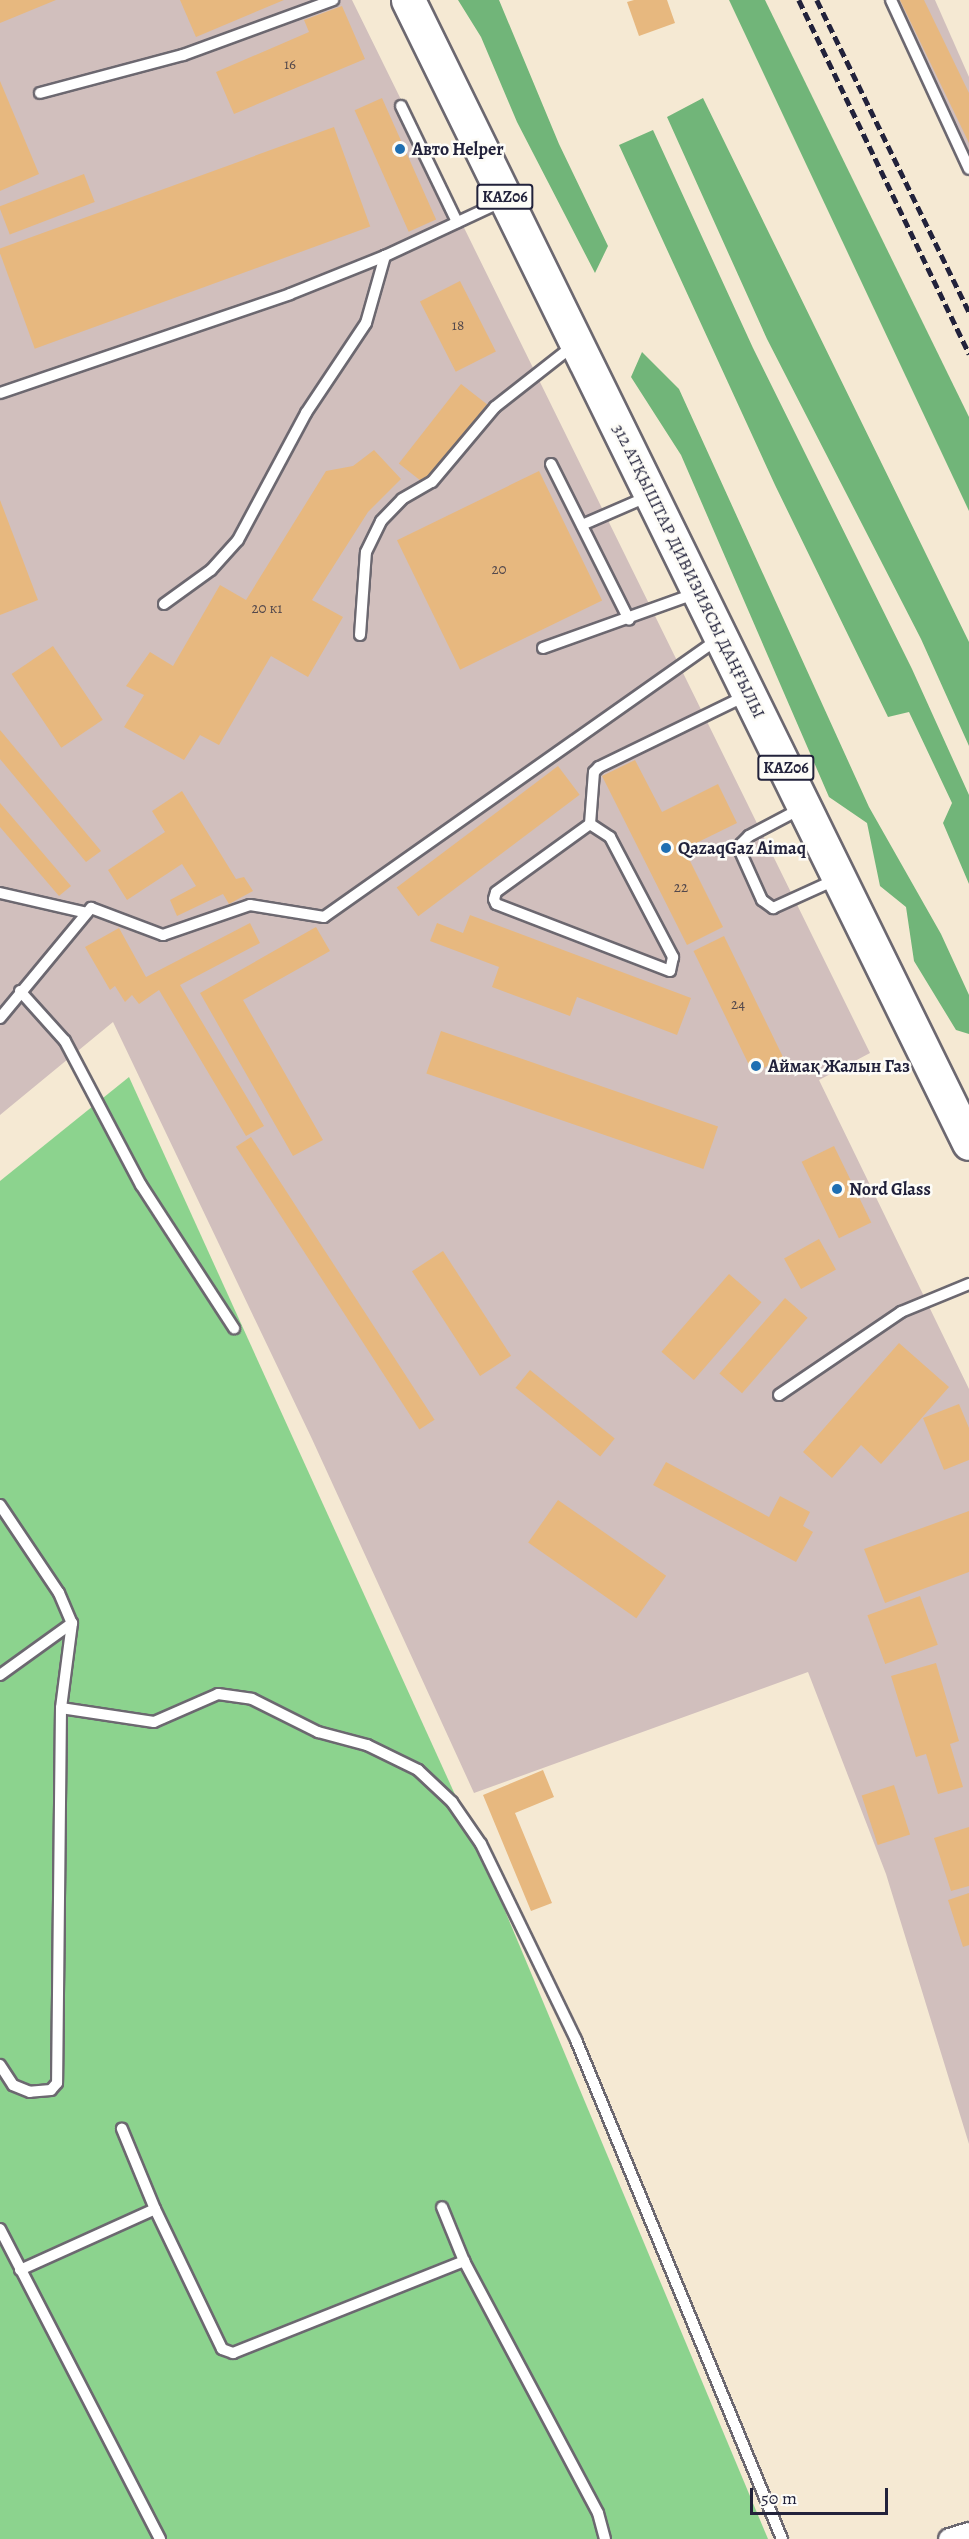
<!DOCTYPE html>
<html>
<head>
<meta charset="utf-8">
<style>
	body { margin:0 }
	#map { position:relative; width:969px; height:2539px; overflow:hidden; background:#f5e9d3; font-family:Alegreya,serif }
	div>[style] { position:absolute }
	.industrial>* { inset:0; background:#d1bfbd }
	.green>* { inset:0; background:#8cd38e }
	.forest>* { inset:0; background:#71b579 }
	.building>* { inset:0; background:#e7b87f; transform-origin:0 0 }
	.roads { filter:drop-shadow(2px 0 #6c6870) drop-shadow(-2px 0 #6c6870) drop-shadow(0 2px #6c6870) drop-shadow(0 -2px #6c6870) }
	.service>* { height:10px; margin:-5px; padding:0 5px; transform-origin:5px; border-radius:5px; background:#fff }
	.minor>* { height:21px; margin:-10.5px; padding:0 10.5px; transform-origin:10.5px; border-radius:10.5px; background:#fff }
	.trunk>* { height:33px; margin:-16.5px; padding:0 16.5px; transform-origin:16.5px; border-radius:16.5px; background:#fff }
	.rail>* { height:4.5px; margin-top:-2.25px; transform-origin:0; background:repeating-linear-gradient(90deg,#22223b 0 9px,transparent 0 13.5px) }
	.dots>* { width:16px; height:16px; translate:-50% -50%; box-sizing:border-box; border:3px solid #fdfcf7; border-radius:50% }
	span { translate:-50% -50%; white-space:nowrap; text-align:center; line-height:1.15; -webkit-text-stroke:5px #fdfcf7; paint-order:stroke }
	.number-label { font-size:15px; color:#53484c }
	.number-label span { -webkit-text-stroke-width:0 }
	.shield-label span { padding:2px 4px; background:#fdfcf7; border:2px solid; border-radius:4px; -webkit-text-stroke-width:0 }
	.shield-label { font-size:16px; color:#22223b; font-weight:700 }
	.poi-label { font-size:18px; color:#22223b; font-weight:700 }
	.left { translate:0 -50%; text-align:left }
	.street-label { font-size:18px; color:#22223b }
	.scale { position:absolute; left:750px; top:2488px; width:138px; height:27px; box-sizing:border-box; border:3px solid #22223b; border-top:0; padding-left:8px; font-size:18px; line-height:21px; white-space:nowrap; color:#22223b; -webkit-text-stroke:4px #fdfcf7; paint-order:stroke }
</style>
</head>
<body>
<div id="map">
	<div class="industrial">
		<i style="clip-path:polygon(0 0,352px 0,870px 1053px,819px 1080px,969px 1389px,969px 2144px,886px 1874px,808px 1672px,474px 1793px,312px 1439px,113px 1022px,0 1115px)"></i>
		<i style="clip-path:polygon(891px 0,935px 0,969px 77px,969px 170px)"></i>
	</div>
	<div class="green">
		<i style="clip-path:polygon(129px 1077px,472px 1832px,768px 2539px,0 2539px,0 1181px)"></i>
	</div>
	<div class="forest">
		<i style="clip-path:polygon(458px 0,499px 0,559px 144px,608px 246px,595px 273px,517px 122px,481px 37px)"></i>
		<i style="clip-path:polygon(729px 0,765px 0,969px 417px,969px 511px)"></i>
		<i style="clip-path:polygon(703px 98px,969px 642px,969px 746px,921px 639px,767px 339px,667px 117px)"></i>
		<i style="clip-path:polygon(653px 130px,753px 348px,912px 669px,969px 795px,969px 884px,943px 823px,952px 803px,909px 712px,888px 717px,775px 485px,619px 145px)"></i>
		<i style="clip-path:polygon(642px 352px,679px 389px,869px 807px,941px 934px,969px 995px,969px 1034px,956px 1030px,914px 961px,906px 907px,880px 886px,867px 823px,829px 797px,681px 455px,631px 377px)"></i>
	</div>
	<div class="building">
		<i style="clip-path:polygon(0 0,56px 0,0 23px)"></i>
		<i style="clip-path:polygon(180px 0,284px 0,196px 37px)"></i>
		<i style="clip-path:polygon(634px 0,667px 0,675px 23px,639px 36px,627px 2px)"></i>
		<i style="clip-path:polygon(900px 0,924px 0,969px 93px,969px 143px)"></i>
		<i style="clip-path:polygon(342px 6px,365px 59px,234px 114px,216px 72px,309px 32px,304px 20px)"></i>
		<i style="clip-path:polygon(0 81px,39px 174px,0 191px)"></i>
		<i style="left:382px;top:98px;width:133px;height:30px;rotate:66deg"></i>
		<i style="left:334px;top:127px;width:106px;height:357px;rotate:70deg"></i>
		<i style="left:84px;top:174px;width:30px;height:91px;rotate:69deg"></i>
		<i style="left:460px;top:281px;width:79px;height:45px;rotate:63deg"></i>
		<i style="left:461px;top:384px;width:33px;height:101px;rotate:38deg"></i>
		<i style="clip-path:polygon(374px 450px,401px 479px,368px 512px,312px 600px,343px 617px,308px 677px,271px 656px,219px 745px,200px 735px,184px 760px,124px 727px,144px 695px,126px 686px,150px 652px,173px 666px,220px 585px,246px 600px,326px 471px,353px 466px)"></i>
		<i style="left:539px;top:471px;width:144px;height:158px;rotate:64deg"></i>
		<i style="clip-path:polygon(0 500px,38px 600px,0 615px)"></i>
		<i style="left:53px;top:646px;width:89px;height:50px;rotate:56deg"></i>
		<i style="clip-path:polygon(0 730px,101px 851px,86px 862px,0 759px)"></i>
		<i style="clip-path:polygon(635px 760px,662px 812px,718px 784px,737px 823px,684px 849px,723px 927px,687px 945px,602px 776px)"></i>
		<i style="left:558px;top:766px;width:36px;height:202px;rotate:53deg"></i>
		<i style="clip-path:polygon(182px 791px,236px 879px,244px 877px,253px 891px,229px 904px,223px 894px,177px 916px,170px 900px,196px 886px,182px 864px,127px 900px,108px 870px,165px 832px,152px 811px)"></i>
		<i style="clip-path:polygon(0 803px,71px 886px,59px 896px,0 827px)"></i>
		<i style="clip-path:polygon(470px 915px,691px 998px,677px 1035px,577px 997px,570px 1016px,492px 987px,499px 967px,430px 941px,437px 923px,463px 933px)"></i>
		<i style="clip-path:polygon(250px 923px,260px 943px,180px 985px,264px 1126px,246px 1136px,159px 990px,139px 1004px,132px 995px,125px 1002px,115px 986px,110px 990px,85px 947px,119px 928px,146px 977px)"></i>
		<i style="clip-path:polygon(316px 927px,330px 951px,243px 1000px,323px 1140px,293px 1156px,200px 993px)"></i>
		<i style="left:724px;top:936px;width:136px;height:34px;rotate:64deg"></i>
		<i style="left:441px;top:1031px;width:293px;height:45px;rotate:19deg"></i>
		<i style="left:251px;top:1137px;width:337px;height:18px;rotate:57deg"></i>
		<i style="left:834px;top:1146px;width:85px;height:36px;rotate:64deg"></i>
		<i style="left:819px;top:1239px;width:35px;height:40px;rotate:61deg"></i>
		<i style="left:443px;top:1251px;width:125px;height:37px;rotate:57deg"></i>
		<i style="left:729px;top:1274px;width:43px;height:103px;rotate:41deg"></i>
		<i style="left:785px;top:1298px;width:30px;height:100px;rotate:41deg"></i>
		<i style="clip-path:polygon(899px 1343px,949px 1387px,881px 1464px,861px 1445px,832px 1478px,803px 1452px)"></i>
		<i style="left:530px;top:1370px;width:109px;height:23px;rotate:39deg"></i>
		<i style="clip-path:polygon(959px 1404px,969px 1428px,969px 1460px,944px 1470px,923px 1418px)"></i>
		<i style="clip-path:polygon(666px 1462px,769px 1517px,780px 1496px,810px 1512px,803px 1526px,813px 1532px,796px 1562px,653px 1485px)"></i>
		<i style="left:558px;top:1500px;width:132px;height:52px;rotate:35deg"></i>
		<i style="clip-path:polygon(969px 1511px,969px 1572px,885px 1603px,864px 1549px)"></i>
		<i style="left:920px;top:1596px;width:52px;height:56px;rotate:70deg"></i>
		<i style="clip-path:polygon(936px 1663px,959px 1741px,950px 1744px,963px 1787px,938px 1794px,926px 1754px,916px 1757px,891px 1676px)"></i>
		<i style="clip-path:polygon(543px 1770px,554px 1797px,515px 1813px,552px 1903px,531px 1911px,483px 1795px)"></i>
		<i style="left:894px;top:1785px;width:52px;height:34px;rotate:72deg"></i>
		<i style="clip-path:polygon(969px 1827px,969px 1886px,951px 1891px,934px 1838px)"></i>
		<i style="clip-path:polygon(969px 1893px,969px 1945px,963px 1947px,948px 1900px)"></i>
	</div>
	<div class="roads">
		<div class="service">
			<i style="left:891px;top:0;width:186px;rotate:65.2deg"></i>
			<i style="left:40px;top:93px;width:148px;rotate:-14.9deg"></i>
			<i style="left:183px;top:55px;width:160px;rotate:-20.1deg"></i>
			<i style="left:401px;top:106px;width:129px;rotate:64.2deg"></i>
			<i style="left:0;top:393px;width:306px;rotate:-18.8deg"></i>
			<i style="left:290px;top:294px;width:102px;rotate:-21.8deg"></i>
			<i style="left:551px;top:464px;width:174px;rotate:63.4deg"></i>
			<i style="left:582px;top:525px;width:73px;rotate:-23.4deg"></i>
			<i style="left:164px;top:604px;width:58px;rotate:-35.9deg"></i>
			<i style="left:211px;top:570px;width:40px;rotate:-48deg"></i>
			<i style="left:238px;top:540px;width:144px;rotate:-61.8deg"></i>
			<i style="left:306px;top:413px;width:108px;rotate:-56.3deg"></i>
			<i style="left:366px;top:323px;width:70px;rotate:-74.2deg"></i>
			<i style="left:385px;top:256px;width:130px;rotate:-25deg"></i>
			<i style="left:360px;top:635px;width:83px;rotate:-85.9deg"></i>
			<i style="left:366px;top:552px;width:34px;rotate:-64deg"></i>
			<i style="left:381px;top:521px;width:30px;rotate:-46deg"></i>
			<i style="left:402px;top:499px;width:34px;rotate:-30deg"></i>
			<i style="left:432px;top:482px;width:98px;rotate:-50deg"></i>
			<i style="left:495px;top:407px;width:100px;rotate:-38.1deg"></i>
			<i style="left:543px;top:648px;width:164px;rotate:-19.7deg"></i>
			<i style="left:802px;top:808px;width:60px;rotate:152.2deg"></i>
			<i style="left:749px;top:836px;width:11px;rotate:135deg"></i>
			<i style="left:741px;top:844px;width:7px;rotate:98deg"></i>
			<i style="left:740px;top:851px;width:54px;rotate:65.8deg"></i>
			<i style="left:762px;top:900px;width:14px;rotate:36deg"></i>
			<i style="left:773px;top:908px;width:70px;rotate:-24.4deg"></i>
			<i style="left:590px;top:824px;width:24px;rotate:33deg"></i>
			<i style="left:610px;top:837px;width:136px;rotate:62.3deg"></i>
			<i style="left:673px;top:957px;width:14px;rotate:102deg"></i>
			<i style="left:670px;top:971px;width:186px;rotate:-158.9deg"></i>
			<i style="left:496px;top:904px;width:5px;rotate:-112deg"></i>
			<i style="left:494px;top:899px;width:7px;rotate:-74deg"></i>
			<i style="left:496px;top:892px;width:116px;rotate:-35.9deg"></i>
			<i style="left:590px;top:824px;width:52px;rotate:-85.6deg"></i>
			<i style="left:594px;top:772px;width:7px;rotate:-45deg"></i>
			<i style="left:599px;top:767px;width:165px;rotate:-25.9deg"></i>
			<i style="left:0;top:893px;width:89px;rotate:12.9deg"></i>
			<i style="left:20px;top:991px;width:67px;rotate:48deg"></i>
			<i style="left:65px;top:1041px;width:163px;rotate:62.2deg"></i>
			<i style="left:141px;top:1185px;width:171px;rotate:57deg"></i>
			<i style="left:0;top:1018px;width:143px;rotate:-50.4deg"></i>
			<i style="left:91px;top:908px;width:77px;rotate:20.6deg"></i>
			<i style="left:163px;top:935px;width:92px;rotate:-19deg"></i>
			<i style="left:250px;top:905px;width:75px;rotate:9.2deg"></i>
			<i style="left:324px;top:917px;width:481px;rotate:-35.2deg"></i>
			<i style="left:779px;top:1395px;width:148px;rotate:-34.2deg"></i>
			<i style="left:901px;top:1312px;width:74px;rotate:-22.4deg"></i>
			<i style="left:0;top:1505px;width:106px;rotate:56.2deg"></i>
			<i style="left:59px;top:1593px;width:33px;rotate:67deg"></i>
			<i style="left:72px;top:1623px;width:86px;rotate:97.4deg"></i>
			<i style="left:61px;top:1708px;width:375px;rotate:90.6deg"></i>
			<i style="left:57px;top:2083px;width:9px;rotate:131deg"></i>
			<i style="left:51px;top:2090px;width:21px;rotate:175deg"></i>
			<i style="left:30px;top:2092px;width:18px;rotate:-158deg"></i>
			<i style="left:13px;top:2085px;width:24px;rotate:-123deg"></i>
			<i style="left:0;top:1675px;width:89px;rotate:-35.8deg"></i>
			<i style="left:61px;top:1708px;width:94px;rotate:8.6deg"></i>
			<i style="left:154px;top:1722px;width:70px;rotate:-23.6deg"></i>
			<i style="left:218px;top:1694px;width:34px;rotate:8deg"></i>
			<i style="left:252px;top:1699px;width:74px;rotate:26.6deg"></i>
			<i style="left:318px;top:1732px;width:51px;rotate:14.9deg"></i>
			<i style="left:367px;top:1745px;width:57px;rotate:26.1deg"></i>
			<i style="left:418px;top:1770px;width:47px;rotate:43.3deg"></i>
			<i style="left:452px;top:1802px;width:51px;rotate:55.4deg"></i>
			<i style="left:481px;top:1844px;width:218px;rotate:64.1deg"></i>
			<i style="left:576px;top:2040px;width:540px;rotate:67.57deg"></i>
			<i style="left:155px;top:2209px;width:155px;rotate:64.4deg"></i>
			<i style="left:222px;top:2349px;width:12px;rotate:20deg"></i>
			<i style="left:233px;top:2353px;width:249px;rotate:-21.7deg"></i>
			<i style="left:464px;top:2261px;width:58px;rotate:-112.2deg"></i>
			<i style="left:0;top:2229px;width:349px;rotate:62.7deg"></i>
			<i style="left:464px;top:2261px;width:285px;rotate:62deg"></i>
			<i style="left:598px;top:2513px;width:27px;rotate:75deg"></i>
			<i style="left:20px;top:2270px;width:148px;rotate:-24.3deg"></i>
			<i style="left:155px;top:2209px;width:87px;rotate:-112.4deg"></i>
		</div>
		<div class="minor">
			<i style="left:949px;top:2539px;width:21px;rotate:-17deg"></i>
		</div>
		<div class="trunk">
			<i style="left:408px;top:0;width:1273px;rotate:63.86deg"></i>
		</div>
	</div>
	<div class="rail">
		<i style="left:799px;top:0;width:393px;rotate:64.3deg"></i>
		<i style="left:817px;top:0;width:347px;rotate:64deg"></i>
	</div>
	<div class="dots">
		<i style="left:400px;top:149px;background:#1f6fb2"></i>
		<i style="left:666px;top:848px;background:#1f6fb2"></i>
		<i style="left:756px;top:1066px;background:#1f6fb2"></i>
		<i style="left:837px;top:1189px;background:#1f6fb2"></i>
	</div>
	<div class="number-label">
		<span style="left:290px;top:65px">16</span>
		<span style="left:458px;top:326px">18</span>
		<span style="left:499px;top:570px">20</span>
		<span style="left:267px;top:609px">20 к1</span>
		<span style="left:681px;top:888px">22</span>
		<span style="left:738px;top:1005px">24</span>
	</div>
	<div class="shield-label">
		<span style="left:505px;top:197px">KАZ06</span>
		<span style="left:786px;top:768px">KАZ06</span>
	</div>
	<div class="poi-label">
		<span class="left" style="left:412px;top:149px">Авто Helper</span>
		<span class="left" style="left:678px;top:848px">QazaqGaz Aimaq</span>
		<span class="left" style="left:768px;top:1066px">Аймақ Жалын Газ</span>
		<span class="left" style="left:849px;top:1189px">Nord Glass</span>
	</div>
	<div class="street-label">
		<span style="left:689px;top:571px;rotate:64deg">312 АТҚЫШТАР ДИВИЗИЯСЫ ДАҢҒЫЛЫ</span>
	</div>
	<div class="scale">50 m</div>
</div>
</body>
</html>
